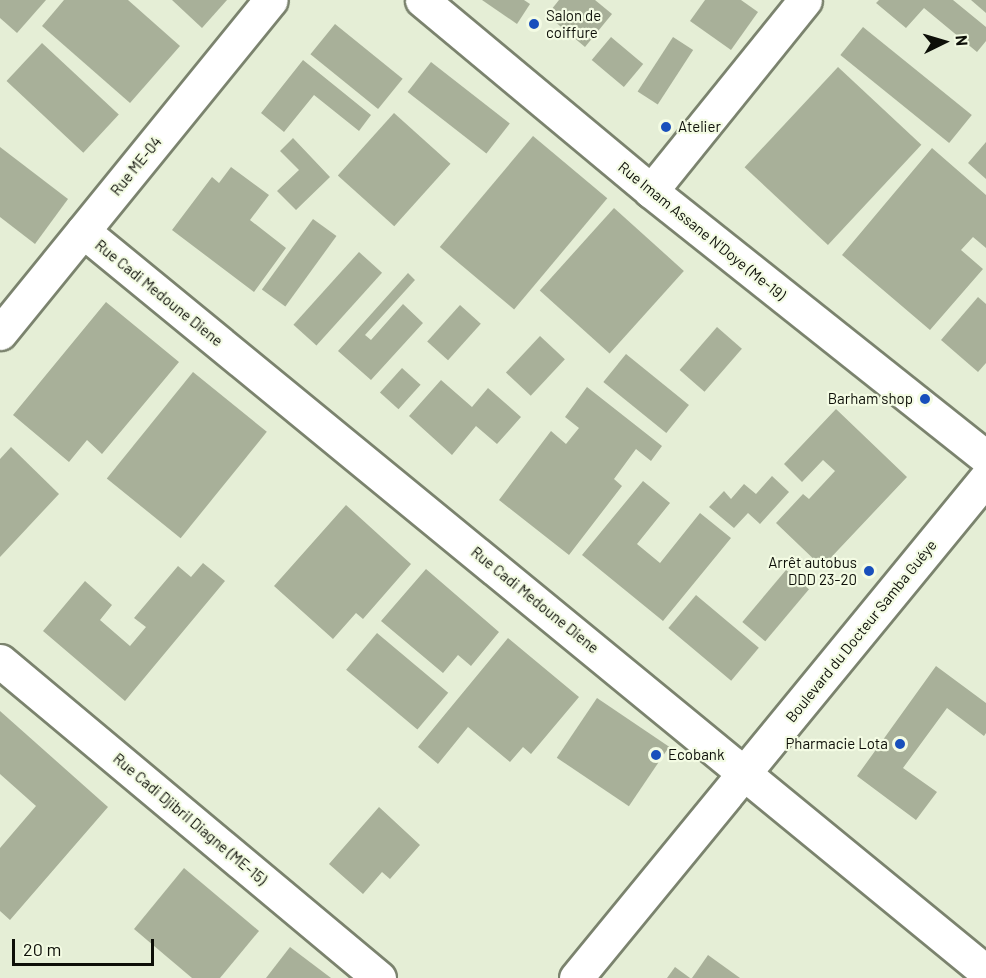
<!DOCTYPE html>
<html>
<head>
<meta charset="utf-8">
<style>
	body { margin:0 }
	#map { position:relative; width:986px; height:978px; overflow:hidden; background:#e5eed6; font-family:Barlow,sans-serif }
	div>[style] { position:absolute }
	.building>* { inset:0; background:#a8b099; transform-origin:0 0 }
	.roads { filter:drop-shadow(2px 0 #7b836e) drop-shadow(-2px 0 #7b836e) drop-shadow(0 2px #7b836e) drop-shadow(0 -2px #7b836e) }
	.street>* { height:33px; margin:-16.5px; padding:0 16.5px; transform-origin:16.5px; border-radius:16.5px; background:#fff }
	.dots>* { width:16px; height:16px; translate:-50% -50%; box-sizing:border-box; border:3px solid #f3fbe3; border-radius:50% }
	span { translate:-50% -50%; white-space:nowrap; text-align:center; line-height:1.15; -webkit-text-stroke:4.5px #f3fbe3; paint-order:stroke }
	.poi-label { font-size:15px; color:#0d0f08 }
	.left { translate:0 -50%; text-align:left }
	.right { translate:-100% -50%; text-align:right }
	.street-label { font-size:15px; color:#0d0f08 }
	.north { position:absolute; left:914px; top:12px; width:60px; height:60px; -webkit-text-stroke:4px #f3fbe3; paint-order:stroke; rotate:85deg; font-size:16px; font-weight:700; line-height:24px; text-align:center; color:#0d0f08 }
	.north::after { content:''; display:block; margin:auto; width:21px; height:27px; background:#0d0f08; clip-path:polygon(50% 0,100% 100%,50% 72%,0 100%) }
	.scale { position:absolute; left:12px; top:939px; width:142px; height:27px; box-sizing:border-box; border:3px solid #0d0f08; border-top:0; padding-left:8px; font-size:18px; line-height:21px; white-space:nowrap; color:#0d0f08; -webkit-text-stroke:4px #f3fbe3; paint-order:stroke }
</style>
</head>
<body>
<div id="map">
	<div class="building">
		<i style="clip-path:polygon(0 0,46px 0,17px 33px,0 18px)"></i>
		<i style="clip-path:polygon(64px 0,128px 0,180px 46px,130px 103px,42px 26px)"></i>
		<i style="clip-path:polygon(172px 0,227px 0,202px 28px)"></i>
		<i style="clip-path:polygon(482px 0,524px 0,530px 4px,517px 24px)"></i>
		<i style="clip-path:polygon(559px 0,595px 0,612px 14px,585px 47px,547px 15px)"></i>
		<i style="clip-path:polygon(705px 0,741px 0,758px 12px,731px 50px,690px 21px)"></i>
		<i style="clip-path:polygon(879px 0,953px 0,986px 27px,986px 41px,977px 52px,924px 8px,906px 28px,876px 3px)"></i>
		<i style="clip-path:polygon(971px 0,986px 0,986px 13px)"></i>
		<i style="left:335px;top:24px;width:87px;height:39px;rotate:39deg"></i>
		<i style="left:863px;top:27px;width:140px;height:36px;rotate:39deg"></i>
		<i style="left:611px;top:37px;width:42px;height:30px;rotate:40deg"></i>
		<i style="left:673px;top:37px;width:24px;height:65px;rotate:33deg"></i>
		<i style="left:42px;top:43px;width:105px;height:52px;rotate:43deg"></i>
		<i style="clip-path:polygon(303px 60px,371px 115px,359px 131px,314px 95px,284px 132px,261px 113px)"></i>
		<i style="left:431px;top:62px;width:100px;height:38px;rotate:38deg"></i>
		<i style="left:838px;top:67px;width:114px;height:137px;rotate:43deg"></i>
		<i style="left:394px;top:113px;width:76px;height:84px;rotate:42deg"></i>
		<i style="left:533px;top:136px;width:97px;height:145px;rotate:40deg"></i>
		<i style="clip-path:polygon(293px 138px,330px 177px,296px 210px,277px 191px,299px 170px,280px 151px)"></i>
		<i style="clip-path:polygon(986px 142px,986px 179px,968px 163px)"></i>
		<i style="clip-path:polygon(0 147px,68px 199px,35px 244px,0 217px)"></i>
		<i style="clip-path:polygon(932px 148px,986px 195px,986px 248px,973px 237px,961px 250px,983px 269px,930px 330px,842px 255px)"></i>
		<i style="clip-path:polygon(231px 167px,269px 195px,250px 220px,286px 248px,254px 292px,172px 230px,212px 177px,219px 183px)"></i>
		<i style="left:614px;top:208px;width:94px;height:111px;rotate:42deg"></i>
		<i style="left:313px;top:219px;width:29px;height:87px;rotate:36deg"></i>
		<i style="left:359px;top:252px;width:31px;height:98px;rotate:42deg"></i>
		<i style="clip-path:polygon(408px 273px,415px 280px,365px 335px,371px 340px,403px 304px,423px 323px,371px 380px,338px 351px)"></i>
		<i style="clip-path:polygon(978px 297px,986px 304px,986px 363px,978px 372px,941px 340px)"></i>
		<i style="clip-path:polygon(106px 302px,179px 362px,102px 454px,87px 440px,69px 462px,13px 415px)"></i>
		<i style="left:460px;top:305px;width:28px;height:49px;rotate:42deg"></i>
		<i style="left:717px;top:327px;width:33px;height:57px;rotate:41deg"></i>
		<i style="left:540px;top:336px;width:34px;height:50px;rotate:43deg"></i>
		<i style="left:626px;top:354px;width:81px;height:36px;rotate:39deg"></i>
		<i style="left:402px;top:368px;width:25px;height:33px;rotate:42deg"></i>
		<i style="left:193px;top:372px;width:95px;height:137px;rotate:39deg"></i>
		<i style="clip-path:polygon(441px 380px,472px 407px,488px 388px,521px 417px,497px 444px,476px 426px,452px 455px,409px 416px)"></i>
		<i style="clip-path:polygon(587px 387px,662px 446px,651px 461px,636px 449px,614px 479px,622px 486px,569px 555px,499px 500px,551px 431px,566px 444px,579px 428px,565px 417px)"></i>
		<i style="clip-path:polygon(836px 409px,907px 477px,822px 567px,776px 523px,803px 494px,809px 499px,835px 471px,823px 460px,802px 482px,784px 464px)"></i>
		<i style="clip-path:polygon(11px 447px,59px 494px,0 557px,0 459px)"></i>
		<i style="clip-path:polygon(772px 476px,789px 492px,760px 524px,748px 513px,734px 528px,709px 507px,724px 491px,731px 499px,744px 484px,756px 494px)"></i>
		<i style="clip-path:polygon(643px 481px,670px 503px,637px 544px,660px 563px,700px 513px,731px 538px,663px 621px,582px 555px)"></i>
		<i style="clip-path:polygon(346px 505px,411px 564px,363px 619px,356px 613px,333px 639px,274px 586px)"></i>
		<i style="clip-path:polygon(203px 563px,225px 581px,125px 701px,43px 631px,85px 581px,112px 605px,100px 620px,130px 646px,146px 627px,134px 618px,178px 566px,191px 577px)"></i>
		<i style="clip-path:polygon(426px 569px,499px 632px,471px 666px,458px 655px,443px 673px,381px 621px)"></i>
		<i style="left:786px;top:570px;width:30px;height:68px;rotate:40deg"></i>
		<i style="left:696px;top:595px;width:82px;height:43px;rotate:40deg"></i>
		<i style="left:377px;top:633px;width:93px;height:48px;rotate:40deg"></i>
		<i style="clip-path:polygon(508px 638px,579px 697px,531px 754px,523px 747px,510px 762px,468px 727px,438px 764px,418px 747px)"></i>
		<i style="clip-path:polygon(936px 666px,986px 703px,986px 733px,984px 736px,947px 708px,903px 768px,937px 792px,916px 820px,857px 776px)"></i>
		<i style="left:597px;top:698px;width:87px;height:72px;rotate:34deg"></i>
		<i style="clip-path:polygon(0 711px,108px 807px,10px 920px,0 911px,0 848px,36px 806px,0 774px)"></i>
		<i style="clip-path:polygon(379px 807px,420px 845px,390px 879px,382px 872px,363px 894px,329px 864px)"></i>
		<i style="clip-path:polygon(184px 868px,259px 931px,220px 978px,192px 978px,134px 929px)"></i>
		<i style="clip-path:polygon(290px 947px,331px 978px,266px 978px)"></i>
		<i style="clip-path:polygon(708px 955px,740px 978px,692px 978px)"></i>
		<i style="clip-path:polygon(675px 967px,690px 978px,667px 978px)"></i>
	</div>
	<div class="roads">
		<div class="street">
			<i style="left:422px;top:0;width:298px;rotate:39.8deg"></i>
			<i style="left:651px;top:191px;width:428px;rotate:38.5deg"></i>
			<i style="left:651px;top:191px;width:245px;rotate:-51.1deg"></i>
			<i style="left:83px;top:231px;width:1168px;rotate:39.37deg"></i>
			<i style="left:0;top:333px;width:429px;rotate:-50.9deg"></i>
			<i style="left:0;top:661px;width:494px;rotate:39.9deg"></i>
			<i style="left:576px;top:978px;width:647px;rotate:-50.65deg"></i>
		</div>
	</div>
	<div class="dots">
		<i style="left:534px;top:24px;background:#184fbc"></i>
		<i style="left:666px;top:127px;background:#184fbc"></i>
		<i style="left:925px;top:399px;background:#184fbc"></i>
		<i style="left:869px;top:571px;background:#184fbc"></i>
		<i style="left:900px;top:744px;background:#184fbc"></i>
		<i style="left:656px;top:755px;background:#184fbc"></i>
	</div>
	<div class="poi-label">
		<span class="left" style="left:546px;top:24px">Salon de<br>coiffure</span>
		<span class="left" style="left:678px;top:127px">Atelier</span>
		<span class="right" style="left:913px;top:399px">Barham shop</span>
		<span class="right" style="left:857px;top:571px">Arrêt autobus<br>DDD 23-20</span>
		<span class="right" style="left:888px;top:744px">Pharmacie Lota</span>
		<span class="left" style="left:668px;top:755px">Ecobank</span>
	</div>
	<div class="street-label">
		<span style="left:136px;top:166px;rotate:-51deg">Rue ME-04</span>
		<span style="left:702px;top:231px;rotate:39deg">Rue Imam Assane N'Doye (Me-19)</span>
		<span style="left:159px;top:293px;rotate:39deg">Rue Cadi Medoune Diene</span>
		<span style="left:535px;top:600px;rotate:39deg">Rue Cadi Medoune Diene</span>
		<span style="left:861px;top:631px;rotate:-51deg">Boulevard du Docteur Samba Guéye</span>
		<span style="left:190px;top:819px;rotate:40deg">Rue Cadi Djibril Diagne (ME-15)</span>
	</div>
	<div class="north">N</div>
	<div class="scale">20 m</div>
</div>
</body>
</html>
